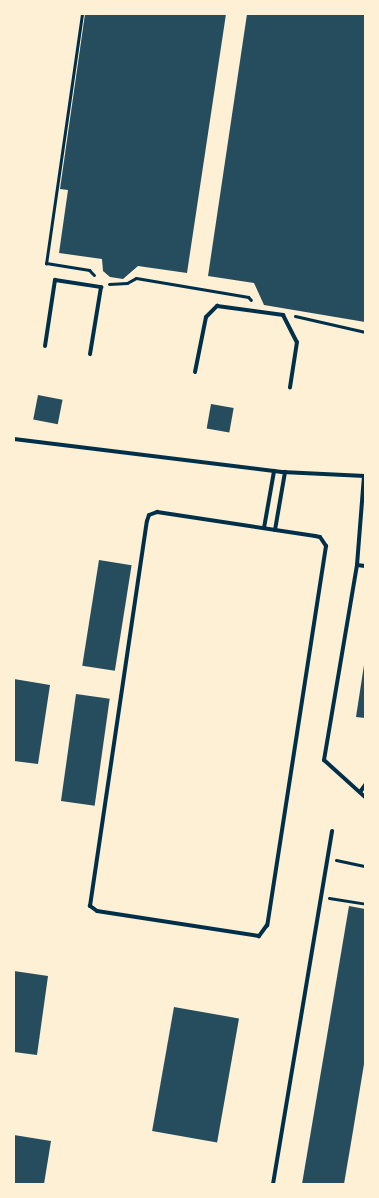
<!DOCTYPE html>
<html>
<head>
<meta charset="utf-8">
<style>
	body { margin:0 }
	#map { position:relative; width:379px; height:1198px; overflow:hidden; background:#fdf0d5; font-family:Overpass,sans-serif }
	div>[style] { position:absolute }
	.building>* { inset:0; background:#264d5e; transform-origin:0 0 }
	.path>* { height:3px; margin:-1.5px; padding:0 1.5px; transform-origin:1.5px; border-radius:1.5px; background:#003049 }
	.service>* { height:4px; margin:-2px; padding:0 2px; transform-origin:2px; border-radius:2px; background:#003049 }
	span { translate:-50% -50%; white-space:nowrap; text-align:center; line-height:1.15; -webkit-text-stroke:4px #fdf0d5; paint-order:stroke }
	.frame { position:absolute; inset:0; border:15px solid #fdf0d5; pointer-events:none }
</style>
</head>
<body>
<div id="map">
	<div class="building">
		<i style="clip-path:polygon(85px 14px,226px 14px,187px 273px,138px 266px,123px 279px,110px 277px,103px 271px,102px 259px,59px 253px,68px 190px,60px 189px)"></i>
		<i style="clip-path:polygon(247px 14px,365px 14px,365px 322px,264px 305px,254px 283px,208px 276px)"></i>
		<i style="left:38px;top:395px;width:25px;height:25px;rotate:11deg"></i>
		<i style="left:211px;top:404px;width:23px;height:25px;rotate:10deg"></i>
		<i style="left:99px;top:560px;width:33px;height:107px;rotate:9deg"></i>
		<i style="clip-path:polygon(364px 665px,365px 665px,365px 718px,356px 717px)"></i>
		<i style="clip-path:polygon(14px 679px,50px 685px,38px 764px,14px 761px)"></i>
		<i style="left:76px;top:694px;width:34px;height:108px;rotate:8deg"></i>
		<i style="clip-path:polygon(349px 906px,365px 909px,365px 1058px,353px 1131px,344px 1184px,302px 1184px)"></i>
		<i style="clip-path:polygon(14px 971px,48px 976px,37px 1055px,14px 1052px)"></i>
		<i style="left:174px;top:1007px;width:66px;height:126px;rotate:10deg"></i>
		<i style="clip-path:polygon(14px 1135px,51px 1141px,44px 1184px,14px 1184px)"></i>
	</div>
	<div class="path">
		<i style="left:82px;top:14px;width:252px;rotate:98.2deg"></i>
		<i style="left:46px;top:263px;width:44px;rotate:9.2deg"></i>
		<i style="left:89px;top:270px;width:7px;rotate:45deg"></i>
		<i style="left:109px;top:284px;width:18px;rotate:-3deg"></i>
		<i style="left:127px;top:283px;width:10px;rotate:-29deg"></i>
		<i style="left:136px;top:278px;width:114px;rotate:9.6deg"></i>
		<i style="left:248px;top:297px;width:4px;rotate:45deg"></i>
		<i style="left:295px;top:316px;width:72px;rotate:12.9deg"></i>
		<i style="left:336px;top:860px;width:30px;rotate:12deg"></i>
		<i style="left:329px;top:898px;width:36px;rotate:9deg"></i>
	</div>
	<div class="service">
		<i style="left:45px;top:346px;width:67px;rotate:-81.4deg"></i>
		<i style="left:55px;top:280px;width:47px;rotate:8.7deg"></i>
		<i style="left:101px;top:287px;width:68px;rotate:99.3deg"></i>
		<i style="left:195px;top:372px;width:56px;rotate:-78.7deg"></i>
		<i style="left:206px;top:317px;width:16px;rotate:-45deg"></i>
		<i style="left:217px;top:306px;width:67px;rotate:7.8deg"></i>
		<i style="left:283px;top:315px;width:30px;rotate:63deg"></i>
		<i style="left:297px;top:342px;width:46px;rotate:98.8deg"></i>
		<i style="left:14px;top:439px;width:270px;rotate:7deg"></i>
		<i style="left:282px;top:472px;width:83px;rotate:2.8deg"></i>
		<i style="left:364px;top:476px;width:89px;rotate:94.5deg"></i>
		<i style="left:357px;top:565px;width:198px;rotate:99.6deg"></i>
		<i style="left:324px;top:760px;width:55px;rotate:42.1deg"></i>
		<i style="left:157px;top:512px;width:160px;rotate:8.6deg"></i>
		<i style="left:315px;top:536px;width:5px;rotate:11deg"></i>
		<i style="left:320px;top:537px;width:11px;rotate:56deg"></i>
		<i style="left:326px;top:546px;width:384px;rotate:98.8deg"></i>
		<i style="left:267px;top:925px;width:14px;rotate:126deg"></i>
		<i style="left:259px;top:936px;width:164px;rotate:-171.2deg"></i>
		<i style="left:97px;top:911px;width:9px;rotate:-144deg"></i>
		<i style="left:90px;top:906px;width:389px;rotate:-81.6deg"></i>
		<i style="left:147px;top:521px;width:6px;rotate:-72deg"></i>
		<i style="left:149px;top:515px;width:9px;rotate:-21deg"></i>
		<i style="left:264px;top:528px;width:58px;rotate:-80deg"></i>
		<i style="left:275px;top:530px;width:59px;rotate:-80.2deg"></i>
		<i style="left:357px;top:565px;width:8px;rotate:7deg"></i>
		<i style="left:360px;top:792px;width:9px;rotate:-54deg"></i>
		<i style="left:273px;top:1184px;width:358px;rotate:-80.5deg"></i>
	</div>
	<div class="frame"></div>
</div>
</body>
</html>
